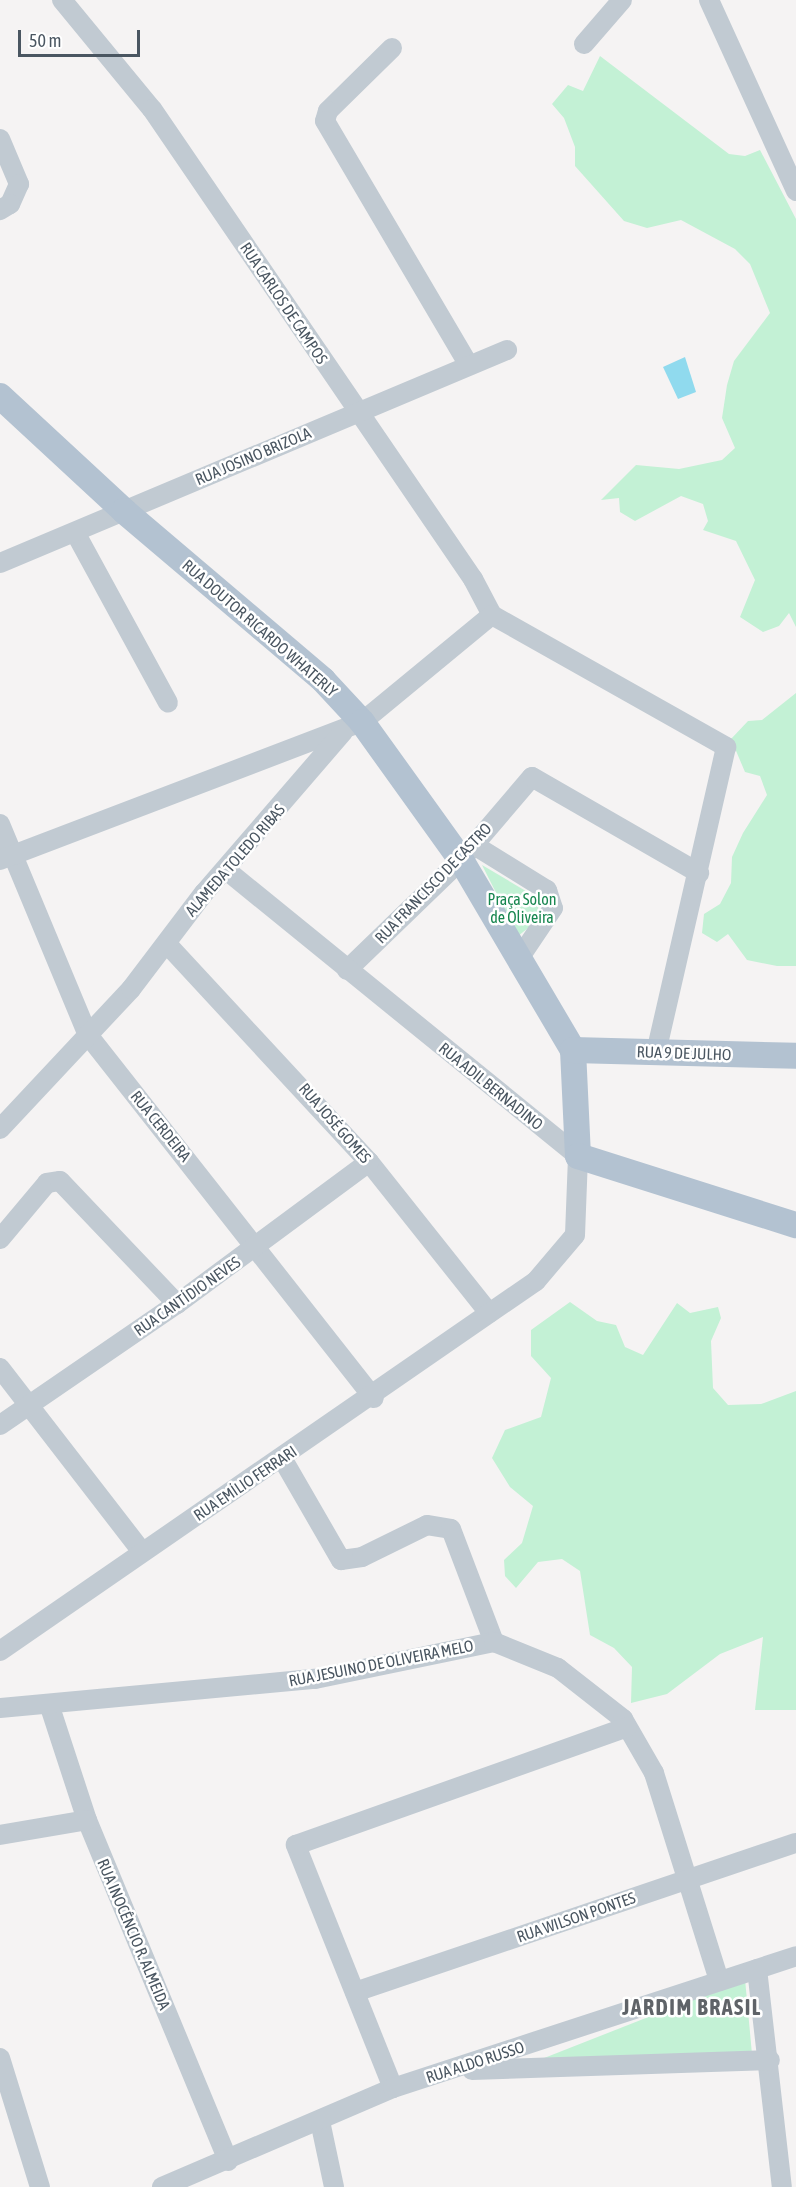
<!DOCTYPE html>
<html>
<head>
<meta charset="utf-8">
<style>
	body { margin:0 }
	#map { position:relative; width:796px; height:2187px; overflow:hidden; background:#f5f3f3; font-family:"Asap Condensed",sans-serif }
	div>[style] { position:absolute }
	.green>* { inset:0; background:#c3f1d5 }
	.water>* { inset:0; background:#90daee }
	.minor>* { height:20px; margin:-10px; padding:0 10px; transform-origin:10px; border-radius:10px; background:#c1cad2 }
	.major>* { height:26px; margin:-13px; padding:0 13px; transform-origin:13px; border-radius:13px; background:#b3c2d1 }
	span { translate:-50% -50%; white-space:nowrap; text-align:center; line-height:1.15; -webkit-text-stroke:5px #fff; paint-order:stroke }
	.street-label { font-size:16px; color:#4a5661 }
	.park-label { font-size:16px; color:#17864f }
	.district-label { font-size:22px; color:#5f6368; font-weight:700; letter-spacing:1.5px }
	.scale { position:absolute; left:18px; top:30px; width:122px; height:27px; box-sizing:border-box; border:3px solid #4a5661; border-top:0; padding-left:8px; font-size:18px; line-height:21px; white-space:nowrap; color:#4a5661; -webkit-text-stroke:4px #fff; paint-order:stroke }
</style>
</head>
<body>
<div id="map">
	<div class="green">
		<i style="clip-path:polygon(600px 56px,729px 154px,745px 156px,760px 150px,796px 219px,796px 627px,789px 613px,779px 626px,763px 632px,740px 617px,755px 580px,736px 541px,703px 530px,708px 521px,703px 504px,681px 496px,635px 521px,620px 512px,619px 498px,601px 500px,636px 465px,679px 469px,722px 460px,735px 448px,722px 418px,727px 385px,734px 361px,770px 313px,750px 264px,735px 249px,681px 220px,647px 228px,624px 221px,575px 166px,575px 147px,564px 118px,552px 104px,568px 85px,583px 91px)"></i>
		<i style="clip-path:polygon(796px 693px,796px 966px,777px 966px,747px 960px,728px 934px,717px 942px,702px 933px,704px 914px,720px 904px,731px 883px,732px 857px,743px 833px,767px 795px,760px 776px,745px 772px,731px 739px,748px 721px,762px 720px)"></i>
		<i style="clip-path:polygon(482px 865px,541px 900px,532px 925px,518px 936px)"></i>
		<i style="clip-path:polygon(570px 1302px,597px 1321px,616px 1325px,625px 1347px,643px 1355px,677px 1303px,690px 1313px,718px 1307px,721px 1318px,711px 1341px,713px 1388px,728px 1405px,761px 1404px,796px 1391px,796px 1710px,755px 1710px,763px 1637px,720px 1654px,667px 1694px,631px 1703px,632px 1667px,614px 1648px,590px 1635px,580px 1571px,562px 1559px,538px 1562px,516px 1588px,505px 1576px,504px 1560px,522px 1543px,533px 1506px,510px 1487px,492px 1458px,505px 1430px,541px 1417px,551px 1378px,531px 1356px,531px 1330px)"></i>
		<i style="clip-path:polygon(745px 1979px,752px 2054px,534px 2062px)"></i>
	</div>
	<div class="water">
		<i style="clip-path:polygon(685px 357px,696px 392px,678px 399px,663px 367px)"></i>
	</div>
	<div class="minor">
		<i style="left:62px;top:0;width:141px;rotate:50.5deg"></i>
		<i style="left:152px;top:109px;width:569px;rotate:55.67deg"></i>
		<i style="left:473px;top:579px;width:41px;rotate:62.2deg"></i>
		<i style="left:709px;top:0;width:210px;rotate:65.5deg"></i>
		<i style="left:584px;top:44px;width:58px;rotate:-49.2deg"></i>
		<i style="left:392px;top:48px;width:90px;rotate:135.5deg"></i>
		<i style="left:328px;top:111px;width:10px;rotate:107deg"></i>
		<i style="left:325px;top:121px;width:282px;rotate:59.5deg"></i>
		<i style="left:0;top:139px;width:49px;rotate:67.1deg"></i>
		<i style="left:19px;top:184px;width:22px;rotate:114deg"></i>
		<i style="left:10px;top:204px;width:12px;rotate:149deg"></i>
		<i style="left:76px;top:534px;width:192px;rotate:61.4deg"></i>
		<i style="left:0;top:563px;width:550px;rotate:-22.79deg"></i>
		<i style="left:492px;top:615px;width:269px;rotate:29.4deg"></i>
		<i style="left:726px;top:747px;width:313px;rotate:102.9deg"></i>
		<i style="left:0;top:824px;width:229px;rotate:67.4deg"></i>
		<i style="left:88px;top:1035px;width:462px;rotate:51.8deg"></i>
		<i style="left:474px;top:845px;width:86px;rotate:31.7deg"></i>
		<i style="left:547px;top:890px;width:19px;rotate:72deg"></i>
		<i style="left:553px;top:908px;width:63px;rotate:123.9deg"></i>
		<i style="left:0;top:860px;width:387px;rotate:-20.9deg"></i>
		<i style="left:362px;top:722px;width:168px;rotate:-39.5deg"></i>
		<i style="left:167px;top:944px;width:297px;rotate:47.2deg"></i>
		<i style="left:369px;top:1162px;width:193px;rotate:51.5deg"></i>
		<i style="left:347px;top:970px;width:158px;rotate:-44deg"></i>
		<i style="left:461px;top:860px;width:109px;rotate:-49.5deg"></i>
		<i style="left:532px;top:777px;width:193px;rotate:29.9deg"></i>
		<i style="left:0;top:1129px;width:192px;rotate:-46.9deg"></i>
		<i style="left:131px;top:989px;width:121px;rotate:-52.8deg"></i>
		<i style="left:204px;top:893px;width:213px;rotate:-49.2deg"></i>
		<i style="left:0;top:1239px;width:73px;rotate:-50deg"></i>
		<i style="left:47px;top:1183px;width:13px;rotate:-9deg"></i>
		<i style="left:60px;top:1181px;width:170px;rotate:46.4deg"></i>
		<i style="left:0;top:1368px;width:232px;rotate:52.3deg"></i>
		<i style="left:0;top:1425px;width:214px;rotate:-34.4deg"></i>
		<i style="left:177px;top:1304px;width:239px;rotate:-36.5deg"></i>
		<i style="left:282px;top:1458px;width:118px;rotate:60deg"></i>
		<i style="left:341px;top:1560px;width:21px;rotate:-8deg"></i>
		<i style="left:362px;top:1557px;width:72px;rotate:-26.2deg"></i>
		<i style="left:427px;top:1525px;width:24px;rotate:9deg"></i>
		<i style="left:451px;top:1529px;width:121px;rotate:69.2deg"></i>
		<i style="left:0;top:1651px;width:651px;rotate:-34.62deg"></i>
		<i style="left:536px;top:1281px;width:60px;rotate:-49.7deg"></i>
		<i style="left:575px;top:1235px;width:79px;rotate:-87.8deg"></i>
		<i style="left:578px;top:1156px;width:451px;rotate:-140.9deg"></i>
		<i style="left:49px;top:1704px;width:122px;rotate:71.9deg"></i>
		<i style="left:87px;top:1820px;width:369px;rotate:67.5deg"></i>
		<i style="left:0;top:1708px;width:316px;rotate:-5.3deg"></i>
		<i style="left:315px;top:1679px;width:183px;rotate:-11.7deg"></i>
		<i style="left:494px;top:1642px;width:69px;rotate:22.1deg"></i>
		<i style="left:558px;top:1668px;width:83px;rotate:38.1deg"></i>
		<i style="left:623px;top:1719px;width:62px;rotate:60.1deg"></i>
		<i style="left:654px;top:1773px;width:218px;rotate:72.6deg"></i>
		<i style="left:0;top:1835px;width:88px;rotate:-9.8deg"></i>
		<i style="left:757px;top:1969px;width:219px;rotate:83.5deg"></i>
		<i style="left:355px;top:1992px;width:465px;rotate:-18.7deg"></i>
		<i style="left:0;top:2058px;width:135px;rotate:72.8deg"></i>
		<i style="left:472px;top:2070px;width:298px;rotate:-1.9deg"></i>
		<i style="left:393px;top:2088px;width:262px;rotate:-111.8deg"></i>
		<i style="left:296px;top:1845px;width:351px;rotate:-19.6deg"></i>
		<i style="left:320px;top:2121px;width:67px;rotate:78deg"></i>
		<i style="left:162px;top:2187px;width:251px;rotate:-23.2deg"></i>
		<i style="left:393px;top:2088px;width:424px;rotate:-18.1deg"></i>
	</div>
	<div class="major">
		<i style="left:0;top:396px;width:169px;rotate:42.8deg"></i>
		<i style="left:124px;top:511px;width:261px;rotate:40.3deg"></i>
		<i style="left:323px;top:680px;width:57px;rotate:47.1deg"></i>
		<i style="left:362px;top:722px;width:170px;rotate:54.3deg"></i>
		<i style="left:461px;top:860px;width:221px;rotate:59.5deg"></i>
		<i style="left:573px;top:1050px;width:106px;rotate:87.3deg"></i>
		<i style="left:578px;top:1156px;width:229px;rotate:17.6deg"></i>
		<i style="left:573px;top:1050px;width:223px;rotate:1.5deg"></i>
	</div>
	<div class="street-label">
		<span style="left:284px;top:303px;rotate:56deg">RUA CARLOS DE CAMPOS</span>
		<span style="left:253px;top:456px;rotate:-23deg">RUA JOSINO BRIZOLA</span>
		<span style="left:260px;top:628px;rotate:41deg">RUA DOUTOR RICARDO WHATERLY</span>
		<span style="left:235px;top:860px;rotate:-49deg">ALAMEDA TOLEDO RIBAS</span>
		<span style="left:433px;top:883px;rotate:-46deg">RUA FRANCISCO DE CASTRO</span>
		<span style="left:684px;top:1053px;rotate:2deg">RUA 9 DE JULHO</span>
		<span style="left:491px;top:1086px;rotate:39deg">RUA ADIL BERNADINO</span>
		<span style="left:335px;top:1123px;rotate:49deg">RUA JOSÉ GOMES</span>
		<span style="left:161px;top:1126px;rotate:51deg">RUA CERDEIRA</span>
		<span style="left:187px;top:1296px;rotate:-35deg">RUA CANTÍDIO NEVES</span>
		<span style="left:245px;top:1483px;rotate:-34deg">RUA EMÍLIO FERRARI</span>
		<span style="left:381px;top:1663px;rotate:-11deg">RUA JESUINO DE OLIVEIRA MELO</span>
		<span style="left:576px;top:1917px;rotate:-19deg">RUA WILSON PONTES</span>
		<span style="left:134px;top:1934px;rotate:67deg">RUA INOCÊNCIO R. ALMEIDA</span>
		<span style="left:475px;top:2062px;rotate:-18deg">RUA ALDO RUSSO</span>
	</div>
	<div class="park-label">
		<span style="left:522px;top:908px">Praça Solon<br>de Oliveira</span>
	</div>
	<div class="district-label">
		<span style="left:692px;top:2008px">JARDIM BRASIL</span>
	</div>
	<div class="scale">50 m</div>
</div>
</body>
</html>
